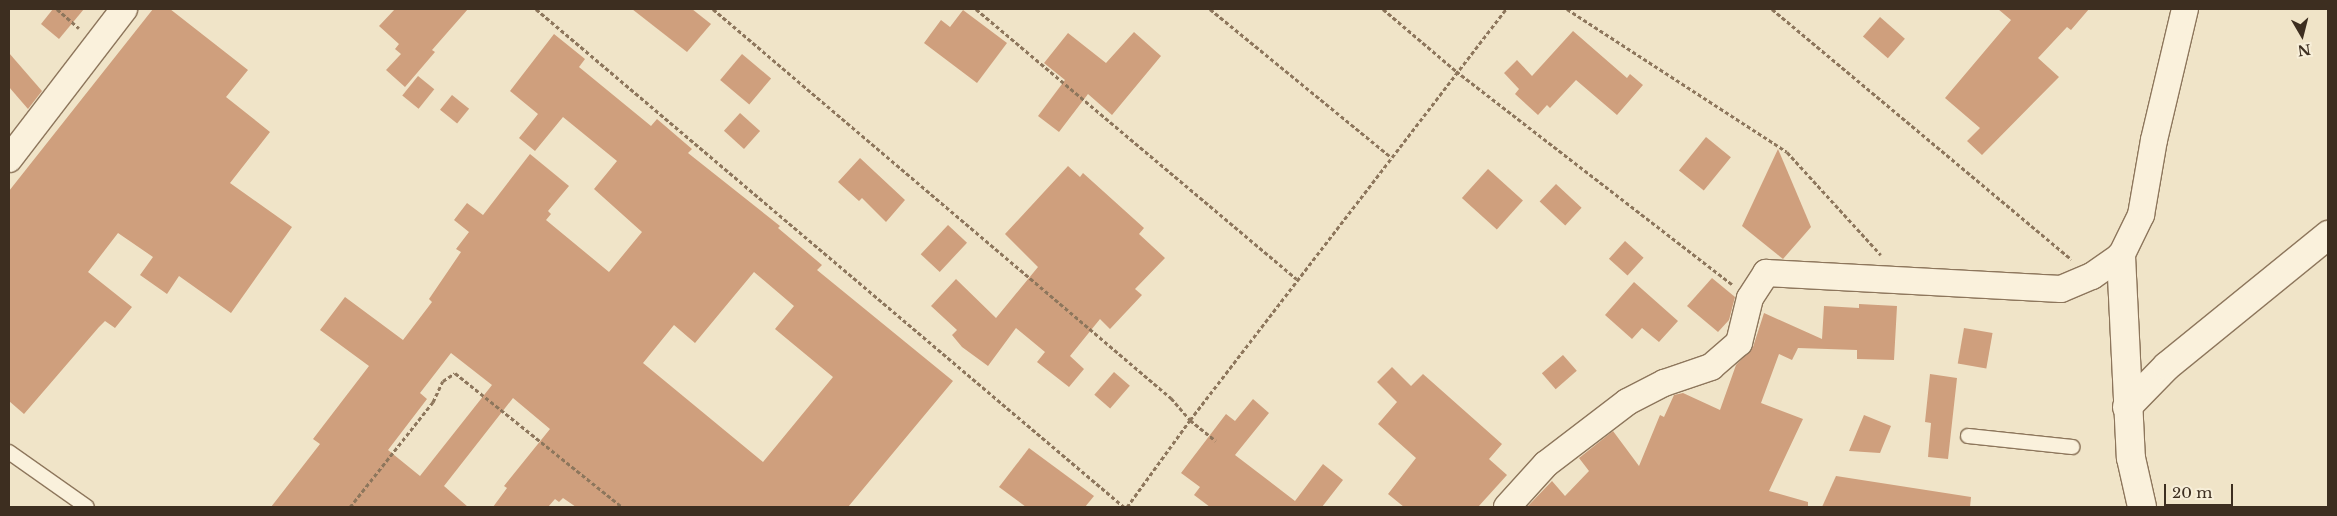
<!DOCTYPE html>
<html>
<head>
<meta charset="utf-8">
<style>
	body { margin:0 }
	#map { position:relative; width:2337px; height:516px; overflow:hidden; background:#f0e4c8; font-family:"Libre Baskerville",serif }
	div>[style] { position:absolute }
	.building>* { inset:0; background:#cf9f7d; transform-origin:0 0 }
	.path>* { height:3px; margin-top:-1.5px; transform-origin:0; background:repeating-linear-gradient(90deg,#8d765c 0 4px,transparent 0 6.5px) }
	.roads { filter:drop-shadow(1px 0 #8d765c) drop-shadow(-1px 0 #8d765c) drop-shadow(0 1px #8d765c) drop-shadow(0 -1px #8d765c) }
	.service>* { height:14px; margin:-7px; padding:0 7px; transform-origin:7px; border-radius:7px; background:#faf1dc }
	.minor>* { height:26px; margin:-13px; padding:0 13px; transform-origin:13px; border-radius:13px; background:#faf1dc }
	.tertiary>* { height:28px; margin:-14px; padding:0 14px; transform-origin:14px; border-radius:14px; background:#faf1dc }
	span { translate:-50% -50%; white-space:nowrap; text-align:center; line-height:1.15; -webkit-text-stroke:4.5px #f7eed8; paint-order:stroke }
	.frame { position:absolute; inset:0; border:10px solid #3d2e20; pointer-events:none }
	.north { position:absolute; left:2277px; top:10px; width:50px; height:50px; -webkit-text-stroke:4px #f7eed8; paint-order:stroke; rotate:172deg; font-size:14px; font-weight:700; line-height:20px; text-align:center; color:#3d2e20 }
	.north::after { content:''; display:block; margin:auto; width:18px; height:22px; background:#3d2e20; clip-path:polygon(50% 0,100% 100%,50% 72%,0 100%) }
	.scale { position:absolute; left:2164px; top:484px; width:69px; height:22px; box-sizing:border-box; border:2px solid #3d2e20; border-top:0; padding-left:6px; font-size:15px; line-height:18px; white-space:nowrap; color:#3d2e20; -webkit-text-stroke:4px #f7eed8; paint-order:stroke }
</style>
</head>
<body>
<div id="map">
	<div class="building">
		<i style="clip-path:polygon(53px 9px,84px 9px,59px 39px,41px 24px)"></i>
		<i style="clip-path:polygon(153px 9px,170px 9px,248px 70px,226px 97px,270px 132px,230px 183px,292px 227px,231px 313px,179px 276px,167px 294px,140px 275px,153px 257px,118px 233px,88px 272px,132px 307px,115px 328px,105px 321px,99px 327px,24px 414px,9px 401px,9px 191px)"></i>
		<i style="clip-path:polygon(395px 9px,468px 9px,432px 50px,435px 52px,405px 87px,386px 70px,401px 54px,395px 49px,399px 44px,379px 26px)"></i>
		<i style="clip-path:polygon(632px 9px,692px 9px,711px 24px,687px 52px)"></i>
		<i style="clip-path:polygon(1998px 9px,2089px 9px,2071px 30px,2067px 27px,2038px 58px,2059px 77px,1982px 155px,1967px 141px,1980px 128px,1945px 98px,2011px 20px)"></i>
		<i style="clip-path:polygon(963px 10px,1007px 43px,977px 83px,924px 43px,941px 20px,950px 27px)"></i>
		<i style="left:1880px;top:17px;width:33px;height:26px;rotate:41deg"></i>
		<i style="clip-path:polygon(1573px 31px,1627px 78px,1630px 74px,1643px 85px,1617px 115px,1576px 80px,1550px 108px,1547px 105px,1538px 115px,1515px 94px,1519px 89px,1504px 73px,1517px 60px,1532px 76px)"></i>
		<i style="clip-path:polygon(1134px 32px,1161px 56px,1112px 115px,1088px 94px,1059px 132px,1038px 116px,1065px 80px,1044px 63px,1068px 33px,1106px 63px)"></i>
		<i style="clip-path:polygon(evenodd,554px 34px,585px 59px,579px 67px,651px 126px,657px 119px,692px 149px,688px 153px,780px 226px,778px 228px,822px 265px,817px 270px,953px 381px,848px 507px,576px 507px,563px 498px,559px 502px,555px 499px,548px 507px,493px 507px,507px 488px,504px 486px,550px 429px,513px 398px,444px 486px,468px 507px,271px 507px,320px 444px,313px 439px,369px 366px,320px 330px,345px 297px,403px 340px,432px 302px,429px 299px,461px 252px,456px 249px,469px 232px,454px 220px,467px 203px,483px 215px,530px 154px,569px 186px,548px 211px,551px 214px,546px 220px,609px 272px,642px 232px,594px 189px,617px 161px,563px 117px,535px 151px,519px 138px,538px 114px,510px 91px,554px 34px,754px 272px,794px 306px,775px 329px,833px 377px,763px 462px,643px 363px,674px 325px,695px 343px,754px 272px,554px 34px,451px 353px,492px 385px,420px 476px,388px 450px,427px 399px,420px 393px,451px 353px)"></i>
		<i style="clip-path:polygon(9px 53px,42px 91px,28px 109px,9px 87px)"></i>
		<i style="left:742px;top:54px;width:38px;height:34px;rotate:40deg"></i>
		<i style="left:418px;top:76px;width:21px;height:25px;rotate:39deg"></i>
		<i style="left:452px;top:95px;width:22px;height:19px;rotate:39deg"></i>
		<i style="left:740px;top:113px;width:27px;height:24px;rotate:42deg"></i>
		<i style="left:1706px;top:137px;width:32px;height:43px;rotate:39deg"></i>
		<i style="clip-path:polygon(1778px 149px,1811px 227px,1783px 259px,1742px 226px)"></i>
		<i style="clip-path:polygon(860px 158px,905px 200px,886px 222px,862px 198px,859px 201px,838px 182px)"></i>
		<i style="clip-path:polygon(1068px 166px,1080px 177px,1083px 173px,1144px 228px,1139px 234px,1165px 258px,1135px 289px,1142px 295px,1110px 329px,1100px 319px,1070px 356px,1084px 369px,1069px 387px,1037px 362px,1045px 352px,1016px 328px,988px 366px,962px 347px,952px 335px,957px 330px,931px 306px,956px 279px,996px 318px,1038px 267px,1005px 234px)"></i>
		<i style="left:1488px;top:169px;width:47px;height:39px;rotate:42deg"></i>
		<i style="left:1556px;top:184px;width:35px;height:24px;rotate:43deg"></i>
		<i style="left:948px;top:225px;width:26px;height:40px;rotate:43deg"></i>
		<i style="left:1625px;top:241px;width:25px;height:24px;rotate:42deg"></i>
		<i style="clip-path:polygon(1712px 278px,1735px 297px,1729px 320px,1718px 332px,1687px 306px)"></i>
		<i style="clip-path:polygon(1634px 282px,1678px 321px,1659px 342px,1642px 328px,1632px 339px,1605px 315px)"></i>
		<i style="clip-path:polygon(1859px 304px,1897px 306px,1894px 360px,1857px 359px,1857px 350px,1798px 348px,1792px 360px,1779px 354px,1761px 403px,1803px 419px,1769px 491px,1808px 502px,1808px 507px,1527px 507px,1552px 481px,1565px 496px,1589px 471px,1579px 458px,1613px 431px,1639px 466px,1660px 415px,1664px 417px,1674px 395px,1683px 393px,1720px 410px,1736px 365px,1753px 347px,1764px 313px,1822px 339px,1824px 306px,1859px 308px)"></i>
		<i style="left:1964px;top:328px;width:29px;height:36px;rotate:10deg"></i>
		<i style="left:1563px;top:355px;width:21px;height:28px;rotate:49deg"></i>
		<i style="clip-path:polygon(1392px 367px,1411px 386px,1423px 374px,1502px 444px,1489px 459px,1507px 475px,1478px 507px,1404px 507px,1388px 494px,1416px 458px,1378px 424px,1397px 402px,1377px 382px)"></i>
		<i style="left:1114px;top:372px;width:21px;height:30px;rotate:41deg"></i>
		<i style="clip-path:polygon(1930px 374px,1957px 378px,1948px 459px,1928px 457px,1931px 423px,1925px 422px)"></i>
		<i style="clip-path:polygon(1253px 399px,1269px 413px,1235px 455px,1295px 501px,1323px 464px,1343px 480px,1322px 507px,1210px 507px,1194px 495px,1200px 487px,1181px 473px,1226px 414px,1235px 421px)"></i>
		<i style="clip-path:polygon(1864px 415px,1891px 426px,1880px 453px,1849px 451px)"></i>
		<i style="clip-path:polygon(1029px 448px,1094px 496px,1085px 507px,1026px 507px,999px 487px)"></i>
		<i style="clip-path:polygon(1836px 476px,1971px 497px,1970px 507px,1822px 507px)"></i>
	</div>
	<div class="path">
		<i style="left:57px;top:9px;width:29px;rotate:41deg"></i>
		<i style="left:536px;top:9px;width:771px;rotate:40.26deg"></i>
		<i style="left:713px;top:9px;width:601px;rotate:40.34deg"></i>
		<i style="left:1171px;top:398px;width:29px;rotate:49deg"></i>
		<i style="left:1190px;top:420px;width:33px;rotate:39deg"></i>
		<i style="left:976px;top:9px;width:419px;rotate:40.1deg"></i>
		<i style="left:1210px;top:9px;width:234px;rotate:39.3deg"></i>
		<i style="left:1383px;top:9px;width:96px;rotate:40.3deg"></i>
		<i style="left:1456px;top:71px;width:349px;rotate:37.7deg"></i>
		<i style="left:1567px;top:9px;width:262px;rotate:33deg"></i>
		<i style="left:1787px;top:152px;width:139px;rotate:47.6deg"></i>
		<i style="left:1772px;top:9px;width:390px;rotate:39.9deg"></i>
		<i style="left:350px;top:507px;width:134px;rotate:-51.7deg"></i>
		<i style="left:433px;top:402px;width:23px;rotate:-65deg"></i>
		<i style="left:443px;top:381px;width:14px;rotate:-34deg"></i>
		<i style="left:455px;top:373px;width:214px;rotate:38.7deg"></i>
		<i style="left:1127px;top:507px;width:107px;rotate:-54.1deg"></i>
		<i style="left:1190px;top:420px;width:518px;rotate:-52.44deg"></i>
	</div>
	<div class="roads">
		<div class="service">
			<i style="left:1968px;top:436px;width:105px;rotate:6deg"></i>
			<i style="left:9px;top:452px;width:95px;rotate:35.2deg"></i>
		</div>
		<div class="minor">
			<i style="left:9px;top:159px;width:189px;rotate:-52.5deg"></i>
			<i style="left:1507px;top:507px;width:58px;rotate:-47.8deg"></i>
			<i style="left:1546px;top:464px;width:102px;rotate:-37.4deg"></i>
			<i style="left:1627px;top:402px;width:42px;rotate:-27.2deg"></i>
			<i style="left:1664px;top:383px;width:50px;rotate:-18.8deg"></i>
			<i style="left:1711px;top:367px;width:37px;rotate:-41deg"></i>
			<i style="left:1739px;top:343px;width:46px;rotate:-76.3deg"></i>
			<i style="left:1750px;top:298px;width:30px;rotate:-57deg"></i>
			<i style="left:1766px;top:273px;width:295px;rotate:3.1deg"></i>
			<i style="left:2061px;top:289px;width:34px;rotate:-23deg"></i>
			<i style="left:2092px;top:276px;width:35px;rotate:-35deg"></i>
			<i style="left:2121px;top:256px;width:46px;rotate:-64deg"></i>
			<i style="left:2141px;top:215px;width:76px;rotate:-80.2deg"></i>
			<i style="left:2154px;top:140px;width:135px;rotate:-76.7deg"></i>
		</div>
		<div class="tertiary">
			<i style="left:2121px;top:256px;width:202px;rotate:87.2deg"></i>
			<i style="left:2131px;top:458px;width:50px;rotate:77.3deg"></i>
			<i style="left:2127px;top:407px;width:57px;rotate:-45.7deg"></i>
			<i style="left:2167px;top:366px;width:208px;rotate:-39.1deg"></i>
		</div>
	</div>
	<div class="frame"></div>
	<div class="north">N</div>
	<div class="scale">20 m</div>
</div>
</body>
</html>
